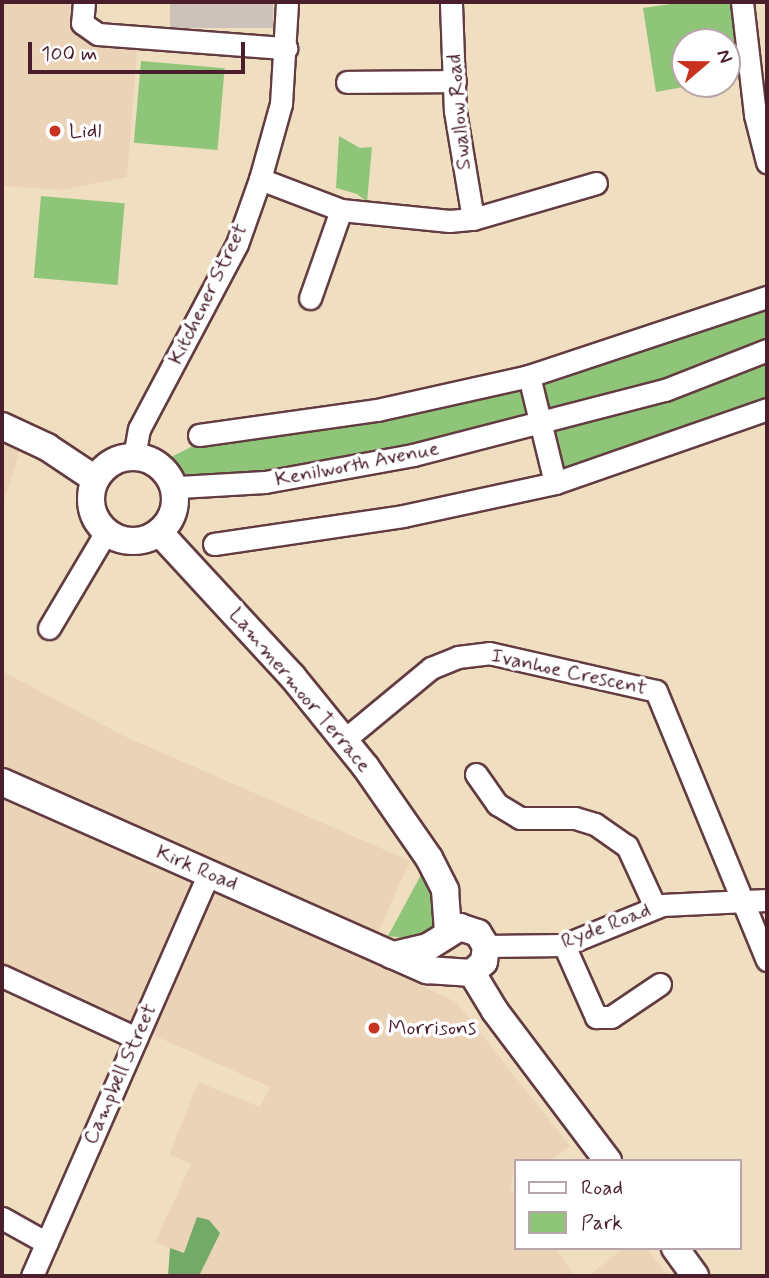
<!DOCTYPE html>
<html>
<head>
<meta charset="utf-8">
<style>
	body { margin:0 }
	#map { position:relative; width:769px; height:1278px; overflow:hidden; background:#efdfc0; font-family:Mynerve,sans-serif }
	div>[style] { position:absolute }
	.built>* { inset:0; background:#ebd3b8 }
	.industrial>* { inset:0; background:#ccc2b9; transform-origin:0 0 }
	.green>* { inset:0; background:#8fc578; transform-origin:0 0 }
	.forest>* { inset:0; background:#73aa68 }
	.roads { filter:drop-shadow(2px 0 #633c41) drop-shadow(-2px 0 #633c41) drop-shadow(0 2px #633c41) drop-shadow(0 -2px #633c41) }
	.minor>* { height:21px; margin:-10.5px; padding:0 10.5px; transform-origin:10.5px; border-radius:10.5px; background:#fff }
	.major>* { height:26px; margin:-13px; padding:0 13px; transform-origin:13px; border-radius:13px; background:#fff }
	.major>.ring { margin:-13px; padding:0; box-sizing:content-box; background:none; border:26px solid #fff; border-radius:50% }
	.dots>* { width:19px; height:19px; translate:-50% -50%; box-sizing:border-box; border:4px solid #fff; border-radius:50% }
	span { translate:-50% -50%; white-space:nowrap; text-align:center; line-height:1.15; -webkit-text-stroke:7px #fff; paint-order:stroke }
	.street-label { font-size:21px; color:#4a1f2b }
	.poi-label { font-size:21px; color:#4a1f2b }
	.left { translate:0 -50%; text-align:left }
	.frame { position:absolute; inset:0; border:4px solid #4a1f2b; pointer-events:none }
	.legend { position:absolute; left:514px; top:1159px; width:228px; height:91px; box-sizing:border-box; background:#fff; border:2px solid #b7a5aa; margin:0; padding:9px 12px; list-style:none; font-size:21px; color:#4a1f2b }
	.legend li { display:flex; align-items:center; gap:14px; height:35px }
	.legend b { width:35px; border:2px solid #b7a5aa }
	.north { position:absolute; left:671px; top:28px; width:70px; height:70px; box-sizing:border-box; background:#fff; border:2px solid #b7a5aa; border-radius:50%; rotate:70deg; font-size:19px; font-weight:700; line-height:28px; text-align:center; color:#4a1f2b }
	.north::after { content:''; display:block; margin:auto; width:24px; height:32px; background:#c8321e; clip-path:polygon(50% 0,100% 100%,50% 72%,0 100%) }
	.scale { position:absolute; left:28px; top:42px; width:217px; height:32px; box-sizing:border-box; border:4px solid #4a1f2b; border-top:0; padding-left:9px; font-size:21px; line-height:24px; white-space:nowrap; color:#4a1f2b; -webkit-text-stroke:5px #fff; paint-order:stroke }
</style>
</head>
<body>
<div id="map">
	<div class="built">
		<i style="clip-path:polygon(2px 2px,78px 2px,71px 32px,91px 42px,137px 51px,127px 177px,62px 190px,2px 186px)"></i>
		<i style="clip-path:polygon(2px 422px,25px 433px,2px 508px)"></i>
		<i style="clip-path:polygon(2px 671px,124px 736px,410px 861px,366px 959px,456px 1002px,570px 1146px,550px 1161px,515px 1161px,511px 1189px,515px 1194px,515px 1248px,555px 1248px,575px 1276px,199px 1276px,188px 1255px,155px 1242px,191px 1164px,169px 1155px,198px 1082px,260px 1107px,270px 1087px,2px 968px)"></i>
		<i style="clip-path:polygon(624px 1248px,647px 1248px,668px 1276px,588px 1276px)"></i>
	</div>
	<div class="industrial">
		<i style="left:170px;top:2px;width:103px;height:26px"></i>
	</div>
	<div class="green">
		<i style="clip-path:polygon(684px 2px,742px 2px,750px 75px,727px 79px,727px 42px,685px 42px,685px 84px,700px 84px,656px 92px,643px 8px)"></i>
		<i style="left:141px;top:61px;width:84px;height:82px;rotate:5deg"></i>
		<i style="clip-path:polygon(339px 136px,360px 148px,372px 147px,367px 202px,357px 194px,336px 188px)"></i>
		<i style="left:41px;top:196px;width:84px;height:82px;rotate:5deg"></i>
		<i style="clip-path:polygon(767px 302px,767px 344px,663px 386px,546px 417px,536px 380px)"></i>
		<i style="clip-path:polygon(767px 356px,767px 403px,559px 475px,547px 426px)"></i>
		<i style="clip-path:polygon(526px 384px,535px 417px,265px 477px,171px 483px,167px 459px,193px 446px)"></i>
		<i style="clip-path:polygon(422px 873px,436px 898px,435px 926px,414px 939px,388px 936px)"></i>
	</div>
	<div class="forest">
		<i style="clip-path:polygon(197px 1217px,209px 1220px,220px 1233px,199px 1276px,168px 1276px,170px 1248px,184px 1253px)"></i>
	</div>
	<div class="roads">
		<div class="minor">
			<i style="left:84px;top:2px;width:21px;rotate:95deg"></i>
			<i style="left:82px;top:23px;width:19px;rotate:35deg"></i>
			<i style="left:98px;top:34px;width:189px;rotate:4.3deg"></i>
			<i style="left:742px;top:2px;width:114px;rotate:83.4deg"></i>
			<i style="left:755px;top:115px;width:49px;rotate:75.7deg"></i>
			<i style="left:451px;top:4px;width:107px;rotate:87.9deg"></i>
			<i style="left:455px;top:111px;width:109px;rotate:80.5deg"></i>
			<i style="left:347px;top:82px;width:108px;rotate:-0.5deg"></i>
			<i style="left:260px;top:179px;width:87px;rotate:20.9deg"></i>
			<i style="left:341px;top:210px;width:109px;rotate:5.8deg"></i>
			<i style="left:449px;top:221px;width:24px;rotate:-5deg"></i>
			<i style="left:473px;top:219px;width:128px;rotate:-16.3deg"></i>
			<i style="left:310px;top:298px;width:93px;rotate:-70.6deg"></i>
			<i style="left:529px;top:376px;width:110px;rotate:76.3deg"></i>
			<i style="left:199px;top:435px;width:180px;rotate:-8deg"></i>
			<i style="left:377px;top:410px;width:156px;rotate:-12.6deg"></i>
			<i style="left:529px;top:376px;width:251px;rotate:-18.4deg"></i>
			<i style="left:134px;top:457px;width:28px;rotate:-80deg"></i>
			<i style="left:139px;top:429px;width:209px;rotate:-62.1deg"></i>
			<i style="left:237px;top:244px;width:69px;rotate:-70.5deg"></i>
			<i style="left:260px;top:179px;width:78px;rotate:-74.4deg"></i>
			<i style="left:281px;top:104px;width:102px;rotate:-86.6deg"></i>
			<i style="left:171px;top:481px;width:10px;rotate:37deg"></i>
			<i style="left:179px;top:487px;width:86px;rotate:-3.3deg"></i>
			<i style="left:265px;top:482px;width:150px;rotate:-10.3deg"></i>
			<i style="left:413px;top:455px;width:260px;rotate:-14.5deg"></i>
			<i style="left:665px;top:390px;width:110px;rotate:-21.4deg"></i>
			<i style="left:214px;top:544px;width:191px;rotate:-8.4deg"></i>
			<i style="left:403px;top:516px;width:156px;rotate:-12.2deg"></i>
			<i style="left:555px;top:483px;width:225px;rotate:-19.2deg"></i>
			<i style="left:49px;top:628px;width:112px;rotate:-59.3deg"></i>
			<i style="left:344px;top:740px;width:113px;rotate:-39.6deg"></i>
			<i style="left:431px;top:668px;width:29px;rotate:-22deg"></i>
			<i style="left:458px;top:657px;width:31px;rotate:-7deg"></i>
			<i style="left:489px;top:653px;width:171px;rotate:12.8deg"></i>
			<i style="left:656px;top:691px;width:291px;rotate:67.6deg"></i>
			<i style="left:476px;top:774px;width:37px;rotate:55deg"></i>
			<i style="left:497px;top:804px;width:27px;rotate:31deg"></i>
			<i style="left:520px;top:818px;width:55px"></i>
			<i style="left:575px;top:818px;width:21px;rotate:17deg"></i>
			<i style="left:595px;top:824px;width:39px;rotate:35deg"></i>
			<i style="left:627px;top:846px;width:67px;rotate:65.3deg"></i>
			<i style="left:564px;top:945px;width:79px;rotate:66deg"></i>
			<i style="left:596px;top:1017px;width:15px"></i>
			<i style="left:611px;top:1017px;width:59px;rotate:-34deg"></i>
			<i style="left:486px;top:946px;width:78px;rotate:-0.7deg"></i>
			<i style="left:564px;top:945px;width:106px;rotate:-22.2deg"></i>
			<i style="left:662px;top:905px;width:105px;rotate:-2.7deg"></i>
			<i style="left:2px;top:976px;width:148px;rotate:24.8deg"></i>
			<i style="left:2px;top:1218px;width:51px;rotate:29.1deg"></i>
			<i style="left:32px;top:1276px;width:440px;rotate:-66.3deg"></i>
		</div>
		<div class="major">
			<i style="left:2px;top:426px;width:50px;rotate:25deg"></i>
			<i style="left:47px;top:447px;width:58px;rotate:33.7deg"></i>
			<i class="ring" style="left:91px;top:457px;width:58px;height:58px"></i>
			<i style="left:159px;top:532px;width:196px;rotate:47.3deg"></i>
			<i style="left:292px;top:676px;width:116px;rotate:51deg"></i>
			<i style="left:365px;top:766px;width:112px;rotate:55.2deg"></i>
			<i style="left:429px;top:858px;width:36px;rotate:63deg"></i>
			<i style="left:445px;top:890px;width:42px;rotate:85.9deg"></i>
			<i style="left:2px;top:782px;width:465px;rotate:23.9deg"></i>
			<i style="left:427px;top:970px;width:45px;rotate:3.8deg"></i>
			<i style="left:472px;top:973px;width:16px;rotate:-43deg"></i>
			<i style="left:484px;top:962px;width:16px;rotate:-83deg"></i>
			<i style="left:486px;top:946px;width:15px;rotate:-122deg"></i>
			<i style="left:478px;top:933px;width:19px;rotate:-162deg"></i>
			<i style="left:460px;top:927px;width:38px;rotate:148deg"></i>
			<i style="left:428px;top:947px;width:37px;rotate:167deg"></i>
			<i style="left:472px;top:973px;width:44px;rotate:58.8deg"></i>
			<i style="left:495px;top:1011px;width:188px;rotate:53deg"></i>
			<i style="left:675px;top:1248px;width:34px;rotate:54deg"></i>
		</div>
	</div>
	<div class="dots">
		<i style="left:55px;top:131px;background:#c8321e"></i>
		<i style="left:374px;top:1028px;background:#c8321e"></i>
	</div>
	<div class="street-label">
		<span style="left:459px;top:112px;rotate:-95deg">Swallow Road</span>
		<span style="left:208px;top:294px;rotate:-64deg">Kitchener Street</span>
		<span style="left:357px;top:464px;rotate:-11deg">Kenilworth Avenue</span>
		<span style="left:569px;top:672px;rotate:12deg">Ivanhoe Crescent</span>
		<span style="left:300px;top:690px;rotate:50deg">Lammermoor Terrace</span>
		<span style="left:197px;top:868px;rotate:23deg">Kirk Road</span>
		<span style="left:606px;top:926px;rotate:-21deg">Ryde Road</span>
		<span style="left:120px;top:1074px;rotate:-66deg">Campbell Street</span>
	</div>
	<div class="poi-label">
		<span class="left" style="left:69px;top:131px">Lidl</span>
		<span class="left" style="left:388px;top:1028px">Morrisons</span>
	</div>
	<div class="frame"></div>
	<ul class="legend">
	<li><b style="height:9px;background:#fff"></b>Road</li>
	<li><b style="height:19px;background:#8fc578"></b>Park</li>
	</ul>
	<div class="north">N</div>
	<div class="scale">100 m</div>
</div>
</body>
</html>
